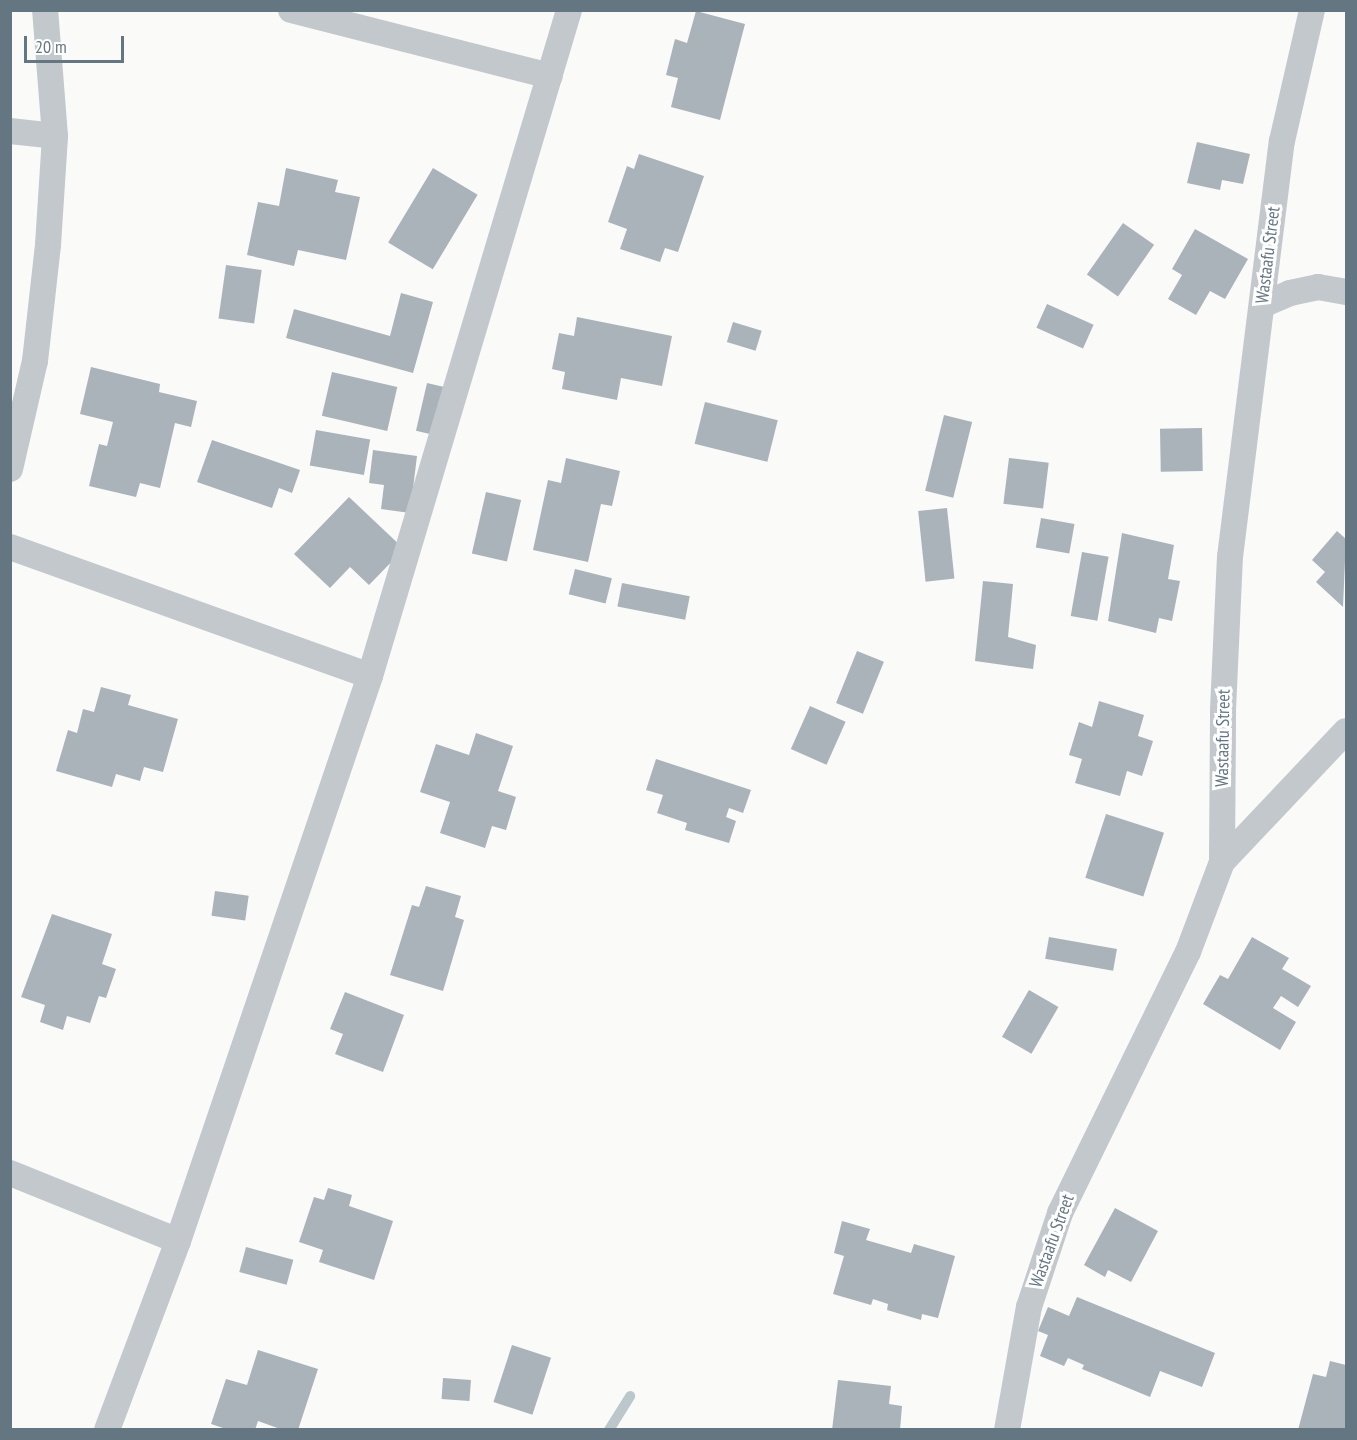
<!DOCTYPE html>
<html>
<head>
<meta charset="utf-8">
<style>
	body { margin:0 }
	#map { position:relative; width:1357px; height:1440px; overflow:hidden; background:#fafaf8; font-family:"PT Sans Narrow",sans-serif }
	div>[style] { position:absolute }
	.stream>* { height:10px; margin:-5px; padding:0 5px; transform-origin:5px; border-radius:5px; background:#bbc7cb }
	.building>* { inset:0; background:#aab3b9; transform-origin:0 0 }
	.minor>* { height:26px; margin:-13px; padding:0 13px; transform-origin:13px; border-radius:13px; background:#c3c8cc }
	span { translate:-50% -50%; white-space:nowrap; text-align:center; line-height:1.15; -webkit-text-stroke:6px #fff; paint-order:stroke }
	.street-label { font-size:18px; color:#657683 }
	.frame { position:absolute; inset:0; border:12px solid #657683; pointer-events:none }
	.scale { position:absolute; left:24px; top:36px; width:100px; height:27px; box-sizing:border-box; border:3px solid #657683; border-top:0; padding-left:8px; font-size:18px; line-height:21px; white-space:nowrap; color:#657683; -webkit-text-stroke:4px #fff; paint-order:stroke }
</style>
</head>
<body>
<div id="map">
	<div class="stream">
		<i style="left:609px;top:1430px;width:40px;rotate:-58deg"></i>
	</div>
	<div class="building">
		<i style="clip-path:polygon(696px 11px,745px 24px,720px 120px,671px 107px,678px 78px,666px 75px,675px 39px,687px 43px)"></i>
		<i style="clip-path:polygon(1197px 142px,1250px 154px,1243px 184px,1222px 180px,1220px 190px,1187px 183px)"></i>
		<i style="clip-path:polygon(639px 154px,704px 176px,678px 252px,665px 248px,660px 262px,620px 249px,627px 229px,608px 222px,627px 166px,634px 169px)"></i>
		<i style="clip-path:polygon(286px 168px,338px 180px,335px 192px,360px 197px,346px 260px,298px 250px,294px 266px,247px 255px,258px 202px,279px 206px)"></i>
		<i style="left:433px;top:168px;width:52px;height:87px;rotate:31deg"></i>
		<i style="left:1123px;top:223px;width:38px;height:63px;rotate:35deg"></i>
		<i style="clip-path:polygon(1195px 229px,1248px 259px,1225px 299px,1210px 291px,1196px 315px,1168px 299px,1182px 275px,1172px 269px)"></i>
		<i style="left:226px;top:265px;width:36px;height:54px;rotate:8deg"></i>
		<i style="clip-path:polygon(401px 293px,433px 302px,413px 373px,286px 338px,294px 309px,390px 336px)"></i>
		<i style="left:1047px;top:304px;width:51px;height:26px;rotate:24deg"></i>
		<i style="clip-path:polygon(577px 317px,672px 336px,662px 386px,621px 378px,617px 400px,562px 389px,565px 372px,552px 369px,559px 333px,574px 336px)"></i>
		<i style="left:733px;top:322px;width:30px;height:21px;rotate:17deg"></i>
		<i style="clip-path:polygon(91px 367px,160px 384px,159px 392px,197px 401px,191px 427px,175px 423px,160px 488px,140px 483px,136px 497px,89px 486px,99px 444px,107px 446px,113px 422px,80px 414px)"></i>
		<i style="left:332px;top:372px;width:67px;height:45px;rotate:13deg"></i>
		<i style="left:427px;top:383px;width:23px;height:49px;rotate:13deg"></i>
		<i style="left:705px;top:402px;width:75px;height:43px;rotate:14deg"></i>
		<i style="left:944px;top:415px;width:29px;height:78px;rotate:14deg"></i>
		<i style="left:1202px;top:428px;width:43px;height:42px;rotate:89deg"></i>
		<i style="left:316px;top:430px;width:55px;height:36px;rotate:10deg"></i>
		<i style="clip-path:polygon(212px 440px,300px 470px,292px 493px,279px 488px,272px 508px,197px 482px)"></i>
		<i style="clip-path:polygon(373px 450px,417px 456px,410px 513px,381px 509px,384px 485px,369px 483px)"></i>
		<i style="clip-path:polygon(566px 458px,620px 471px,612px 506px,601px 504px,588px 562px,533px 550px,548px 480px,561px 483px)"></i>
		<i style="left:1009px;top:458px;width:40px;height:46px;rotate:7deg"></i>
		<i style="left:486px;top:492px;width:36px;height:63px;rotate:13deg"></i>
		<i style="clip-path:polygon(349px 497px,404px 549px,369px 585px,350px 567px,330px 588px,294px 554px)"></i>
		<i style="left:947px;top:508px;width:71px;height:29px;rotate:84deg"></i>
		<i style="left:1041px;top:518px;width:34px;height:30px;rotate:10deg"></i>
		<i style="clip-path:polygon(1337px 531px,1346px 539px,1343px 607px,1316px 582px,1325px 572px,1312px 560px)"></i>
		<i style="clip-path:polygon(1122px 533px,1174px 545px,1168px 579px,1180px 581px,1172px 621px,1159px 618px,1156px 633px,1108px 621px)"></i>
		<i style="left:1082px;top:552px;width:27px;height:65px;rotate:10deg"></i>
		<i style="left:575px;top:569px;width:38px;height:26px;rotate:14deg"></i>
		<i style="clip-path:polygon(983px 581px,1013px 584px,1008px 637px,1036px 645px,1033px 669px,975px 661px)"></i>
		<i style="left:622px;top:583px;width:69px;height:24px;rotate:11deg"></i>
		<i style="left:857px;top:651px;width:29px;height:56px;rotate:22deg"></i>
		<i style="clip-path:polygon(101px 687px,131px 695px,128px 705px,178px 719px,163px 772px,144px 767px,140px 781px,116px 774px,112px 787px,56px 771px,68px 730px,77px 733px,83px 709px,94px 712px)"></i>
		<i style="clip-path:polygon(1099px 701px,1144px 715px,1138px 736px,1153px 741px,1142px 776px,1127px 771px,1120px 796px,1075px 783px,1082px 759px,1069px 755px,1079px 722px,1092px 727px)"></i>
		<i style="left:810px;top:706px;width:39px;height:47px;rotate:24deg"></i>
		<i style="clip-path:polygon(476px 733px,513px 746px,498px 791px,516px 797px,506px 830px,492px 826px,485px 848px,440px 833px,450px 802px,420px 792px,436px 744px,469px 755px)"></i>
		<i style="clip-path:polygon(656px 759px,751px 790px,743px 813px,729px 808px,726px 817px,736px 821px,729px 843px,685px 830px,687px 823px,657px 813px,663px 795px,646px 790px)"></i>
		<i style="left:1106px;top:814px;width:61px;height:67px;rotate:18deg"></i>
		<i style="clip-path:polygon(426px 886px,461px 896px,455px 917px,464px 920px,443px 991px,390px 975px,412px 905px,419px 907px)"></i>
		<i style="left:215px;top:891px;width:34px;height:25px;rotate:8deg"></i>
		<i style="clip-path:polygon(52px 914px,112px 934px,102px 964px,116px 969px,106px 998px,99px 996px,90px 1023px,67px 1016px,63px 1030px,40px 1022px,45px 1005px,21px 997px)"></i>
		<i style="left:1049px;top:937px;width:69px;height:22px;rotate:10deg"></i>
		<i style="clip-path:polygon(1252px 937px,1289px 958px,1282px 969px,1311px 986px,1298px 1007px,1281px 996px,1273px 1008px,1296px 1022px,1280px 1050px,1203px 1004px,1220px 975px,1228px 979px)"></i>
		<i style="left:1029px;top:990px;width:34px;height:54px;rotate:30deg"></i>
		<i style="clip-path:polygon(345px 992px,404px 1015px,383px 1072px,335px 1054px,343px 1034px,330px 1029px)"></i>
		<i style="clip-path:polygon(328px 1188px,352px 1195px,349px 1206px,393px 1221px,374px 1280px,319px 1262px,323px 1250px,299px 1242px,314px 1197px,324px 1200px)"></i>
		<i style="clip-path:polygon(1115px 1208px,1158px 1231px,1131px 1282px,1108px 1270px,1105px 1277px,1084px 1265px)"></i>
		<i style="clip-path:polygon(842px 1221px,870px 1229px,866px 1240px,911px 1253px,914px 1244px,955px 1256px,938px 1318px,922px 1314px,921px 1320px,887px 1310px,888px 1304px,873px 1299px,871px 1305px,833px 1294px,844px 1256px,834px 1253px)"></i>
		<i style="left:246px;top:1247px;width:49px;height:26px;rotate:15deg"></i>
		<i style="clip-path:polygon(1077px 1297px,1215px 1353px,1202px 1387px,1160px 1371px,1150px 1397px,1082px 1369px,1084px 1365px,1068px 1358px,1064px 1366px,1040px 1356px,1048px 1335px,1038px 1331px,1048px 1307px,1069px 1316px)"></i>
		<i style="left:512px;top:1345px;width:41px;height:60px;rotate:18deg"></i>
		<i style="clip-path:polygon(258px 1350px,318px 1369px,298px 1430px,283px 1430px,258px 1421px,255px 1430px,229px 1430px,211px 1424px,226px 1379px,247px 1385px)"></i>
		<i style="clip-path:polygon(1330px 1361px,1346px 1365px,1346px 1430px,1298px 1430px,1313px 1374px,1326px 1377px)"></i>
		<i style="left:443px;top:1378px;width:28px;height:21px;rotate:4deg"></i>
		<i style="clip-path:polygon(838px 1380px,891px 1386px,889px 1404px,902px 1406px,900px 1430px,832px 1430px)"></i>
	</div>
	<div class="minor">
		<i style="left:291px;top:10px;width:267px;rotate:14.3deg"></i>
		<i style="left:10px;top:131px;width:45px;rotate:6.3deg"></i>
		<i style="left:1262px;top:305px;width:30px;rotate:-23deg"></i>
		<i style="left:1290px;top:293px;width:29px;rotate:-12deg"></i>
		<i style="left:1318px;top:287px;width:28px;rotate:10deg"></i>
		<i style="left:10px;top:469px;width:111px;rotate:-77deg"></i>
		<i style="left:35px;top:361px;width:117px;rotate:-83.6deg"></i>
		<i style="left:48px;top:245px;width:109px;rotate:-86.3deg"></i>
		<i style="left:55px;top:136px;width:126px;rotate:-94.5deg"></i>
		<i style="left:10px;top:547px;width:382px;rotate:19.7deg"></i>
		<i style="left:1222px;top:862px;width:180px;rotate:-46.6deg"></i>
		<i style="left:10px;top:1173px;width:181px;rotate:22deg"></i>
		<i style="left:107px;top:1430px;width:202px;rotate:-69.4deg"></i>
		<i style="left:178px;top:1241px;width:597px;rotate:-71.23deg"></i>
		<i style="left:370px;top:676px;width:695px;rotate:-73.36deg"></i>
		<i style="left:1007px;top:1430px;width:125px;rotate:-79.9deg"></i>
		<i style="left:1029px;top:1307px;width:99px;rotate:-71.7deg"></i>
		<i style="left:1060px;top:1213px;width:291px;rotate:-63.9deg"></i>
		<i style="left:1188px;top:952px;width:96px;rotate:-69.3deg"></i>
		<i style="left:1222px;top:862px;width:152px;rotate:-89.6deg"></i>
		<i style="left:1223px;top:710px;width:153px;rotate:-87.4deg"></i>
		<i style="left:1230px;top:557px;width:419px;rotate:-82.9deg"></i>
		<i style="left:1282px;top:141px;width:134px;rotate:-77.1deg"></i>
	</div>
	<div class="street-label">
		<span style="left:1268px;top:255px;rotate:-83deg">Wastaafu Street</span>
		<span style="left:1223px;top:738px;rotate:-89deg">Wastaafu Street</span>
		<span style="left:1052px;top:1241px;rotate:-70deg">Wastaafu Street</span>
	</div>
	<div class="frame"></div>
	<div class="scale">20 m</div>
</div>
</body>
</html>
